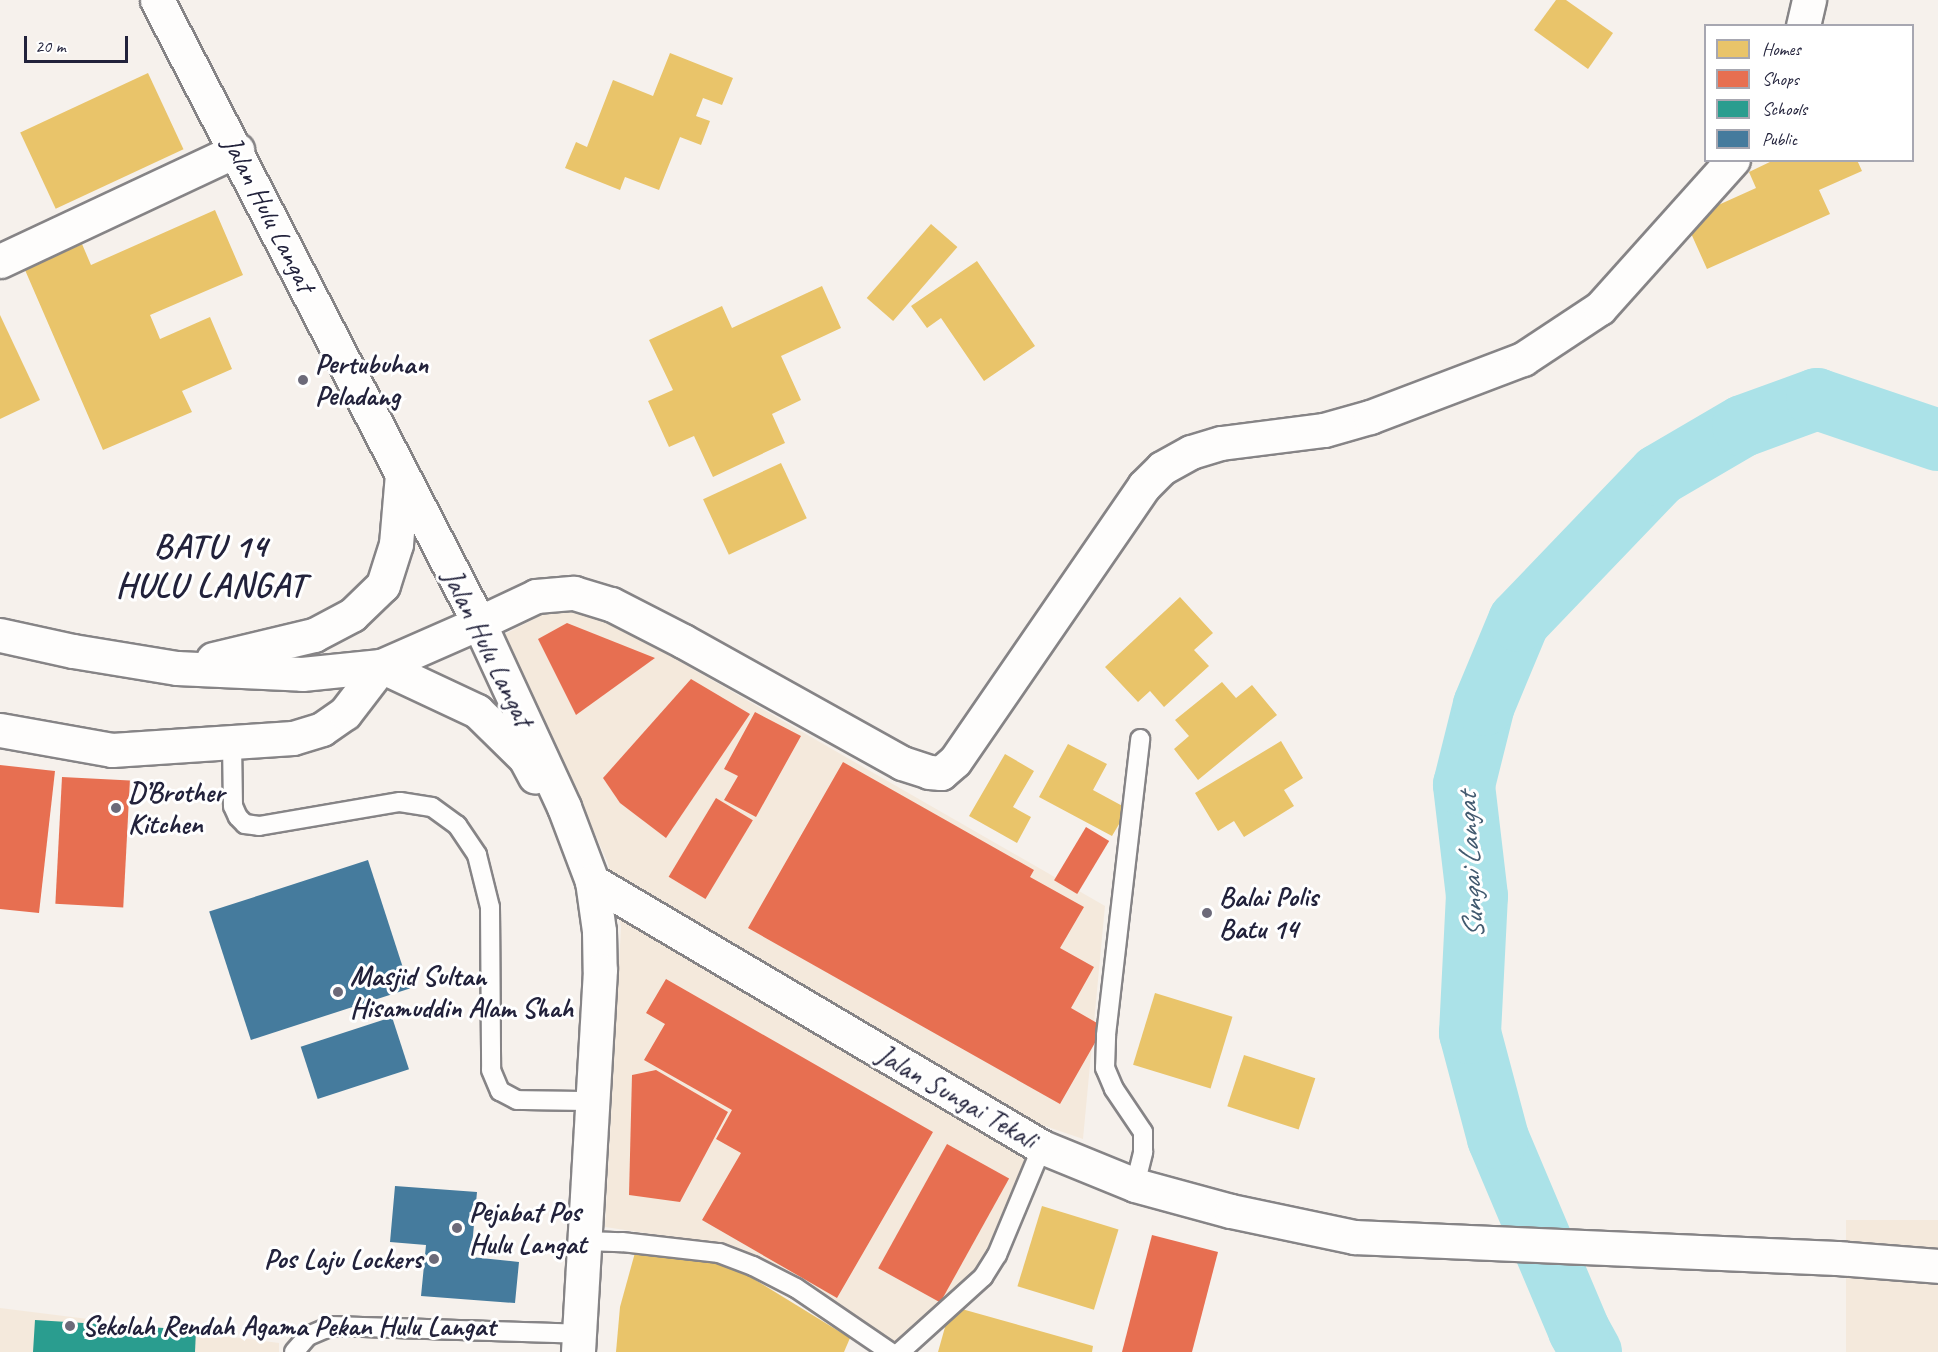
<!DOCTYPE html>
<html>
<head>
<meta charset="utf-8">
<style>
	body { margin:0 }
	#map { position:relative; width:1938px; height:1352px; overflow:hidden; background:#f6f1ec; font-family:Caveat,sans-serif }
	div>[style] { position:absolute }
	.built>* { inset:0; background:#f4e9dc; transform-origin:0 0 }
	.homes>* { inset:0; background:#e9c46a; transform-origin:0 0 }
	.shops>* { inset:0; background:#e76f51; transform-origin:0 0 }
	.schools>* { inset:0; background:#2a9d8f }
	.public>* { inset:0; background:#457b9d; transform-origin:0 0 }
	.river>* { height:62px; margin:-31px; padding:0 31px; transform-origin:31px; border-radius:31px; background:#abe2e8 }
	.roads { filter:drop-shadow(2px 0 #868486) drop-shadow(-2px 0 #868486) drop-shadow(0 2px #868486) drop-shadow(0 -2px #868486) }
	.service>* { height:18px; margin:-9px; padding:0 9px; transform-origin:9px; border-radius:9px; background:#fefdfc }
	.minor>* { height:33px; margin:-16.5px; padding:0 16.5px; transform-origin:16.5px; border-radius:16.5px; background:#fefdfc }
	.tertiary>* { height:33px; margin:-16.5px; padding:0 16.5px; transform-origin:16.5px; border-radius:16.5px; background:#fefdfc }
	.dots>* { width:16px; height:16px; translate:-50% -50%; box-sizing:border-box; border:3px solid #fff; border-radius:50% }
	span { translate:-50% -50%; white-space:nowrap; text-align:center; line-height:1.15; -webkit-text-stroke:6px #fff; paint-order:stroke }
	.street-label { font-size:28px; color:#22223b }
	.poi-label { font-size:28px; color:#22223b; font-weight:700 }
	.left { translate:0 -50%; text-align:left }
	.right { translate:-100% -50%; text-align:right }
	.water-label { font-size:30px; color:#425a6f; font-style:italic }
	.district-label { font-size:34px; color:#22223b; font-weight:700; letter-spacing:1.5px }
	.legend { position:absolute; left:1704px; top:24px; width:210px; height:138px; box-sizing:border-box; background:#fff; border:2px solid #a7a7b1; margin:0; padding:8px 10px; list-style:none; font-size:18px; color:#22223b }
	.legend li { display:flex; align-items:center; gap:12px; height:30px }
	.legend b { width:30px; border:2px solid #a7a7b1 }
	.scale { position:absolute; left:24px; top:36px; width:104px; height:27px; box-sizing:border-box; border:3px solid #22223b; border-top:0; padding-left:8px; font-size:18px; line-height:21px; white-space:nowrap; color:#22223b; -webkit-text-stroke:4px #fff; paint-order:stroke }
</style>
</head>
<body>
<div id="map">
	<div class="built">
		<i style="clip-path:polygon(559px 606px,604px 618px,1105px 906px,1083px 1139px,1045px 1126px,984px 1263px,896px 1346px,803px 1284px,725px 1245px,605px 1227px,621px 927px,608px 863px,505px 634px)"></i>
		<i style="left:1938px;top:1220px;width:132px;height:92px;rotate:90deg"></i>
		<i style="clip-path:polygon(0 1308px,279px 1343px,279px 1352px,0 1352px)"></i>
	</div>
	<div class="homes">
		<i style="clip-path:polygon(1556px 0,1566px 0,1613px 33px,1588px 69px,1534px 30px)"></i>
		<i style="clip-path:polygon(670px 53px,733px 78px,722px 105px,703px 98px,696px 116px,710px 121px,701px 145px,680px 137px,659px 190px,625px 177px,620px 190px,565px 168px,576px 142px,587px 147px,613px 80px,653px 96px)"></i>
		<i style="left:148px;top:73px;width:84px;height:141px;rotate:65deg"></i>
		<i style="clip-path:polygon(1774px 160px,1857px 160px,1862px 171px,1819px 190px,1830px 214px,1707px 269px,1685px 220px,1756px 188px,1749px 172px)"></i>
		<i style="clip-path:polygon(215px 210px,243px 275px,150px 315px,160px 339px,210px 317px,232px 369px,182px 391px,192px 412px,103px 450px,25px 270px,82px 244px,91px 265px)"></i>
		<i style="left:931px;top:224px;width:35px;height:98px;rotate:41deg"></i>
		<i style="clip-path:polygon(977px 261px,1035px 346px,984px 381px,941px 318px,927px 328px,911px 306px)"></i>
		<i style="clip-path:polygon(822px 286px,841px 328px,781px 356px,801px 400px,772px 414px,785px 443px,713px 477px,694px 436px,669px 447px,648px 401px,673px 390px,649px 340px,722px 306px,732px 328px)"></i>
		<i style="clip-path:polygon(0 315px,40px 400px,0 419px)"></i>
		<i style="left:781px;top:463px;width:61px;height:86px;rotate:65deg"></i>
		<i style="clip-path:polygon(1180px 597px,1213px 633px,1194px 650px,1209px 666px,1164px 707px,1150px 691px,1138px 702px,1105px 667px)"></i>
		<i style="clip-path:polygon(1222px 682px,1236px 698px,1252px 685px,1277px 715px,1198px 780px,1174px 749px,1189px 736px,1175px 720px)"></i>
		<i style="clip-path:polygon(1281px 741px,1303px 778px,1284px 790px,1294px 806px,1244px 837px,1234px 821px,1218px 831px,1195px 793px)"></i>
		<i style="clip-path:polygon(1068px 744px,1107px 764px,1093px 790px,1128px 809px,1112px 836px,1039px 797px)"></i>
		<i style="clip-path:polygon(1005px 754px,1034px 771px,1013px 807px,1031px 817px,1017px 843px,969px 816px)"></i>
		<i style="left:1155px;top:993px;width:81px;height:75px;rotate:17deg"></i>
		<i style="left:1244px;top:1055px;width:75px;height:54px;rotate:18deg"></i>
		<i style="left:1042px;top:1206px;width:80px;height:84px;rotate:17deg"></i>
		<i style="clip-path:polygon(636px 1249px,726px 1262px,850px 1338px,844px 1352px,616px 1352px,620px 1307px)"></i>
		<i style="clip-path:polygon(951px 1306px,1093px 1346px,1092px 1352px,938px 1352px)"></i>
	</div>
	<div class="shops">
		<i style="clip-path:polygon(567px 623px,655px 658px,576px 715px,538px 639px)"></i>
		<i style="clip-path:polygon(691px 679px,750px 714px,666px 838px,620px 803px,603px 778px)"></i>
		<i style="clip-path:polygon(755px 712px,801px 736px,756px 817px,724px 800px,738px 776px,724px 769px)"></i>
		<i style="clip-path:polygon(843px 762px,1034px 870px,1030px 877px,1084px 907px,1060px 948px,1094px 967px,1071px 1008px,1104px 1027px,1060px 1104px,748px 928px)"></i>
		<i style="clip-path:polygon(0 765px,55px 771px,39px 913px,0 909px)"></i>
		<i style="left:62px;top:777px;width:68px;height:127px;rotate:3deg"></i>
		<i style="left:716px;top:798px;width:43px;height:92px;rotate:31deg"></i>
		<i style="left:1086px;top:827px;width:27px;height:62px;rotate:31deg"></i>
		<i style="clip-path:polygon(666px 979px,933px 1132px,837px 1298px,702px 1220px,741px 1153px,716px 1139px,732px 1110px,644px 1060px,665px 1024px,646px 1013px)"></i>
		<i style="clip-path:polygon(656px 1070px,728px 1112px,680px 1202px,629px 1195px,632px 1075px)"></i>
		<i style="left:947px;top:1144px;width:71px;height:142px;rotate:29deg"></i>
		<i style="clip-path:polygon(1152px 1235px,1218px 1252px,1192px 1352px,1122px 1352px)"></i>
	</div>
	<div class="schools">
		<i style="clip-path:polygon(35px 1320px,196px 1330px,195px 1352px,33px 1352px)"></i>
	</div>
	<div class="public">
		<i style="left:368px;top:860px;width:135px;height:167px;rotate:72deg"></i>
		<i style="left:392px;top:1017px;width:55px;height:96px;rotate:72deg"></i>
		<i style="clip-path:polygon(395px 1186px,477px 1192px,471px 1257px,519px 1262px,515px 1303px,421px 1296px,426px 1245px,390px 1242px)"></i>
	</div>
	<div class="river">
		<i style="left:1591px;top:1352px;width:25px;rotate:-119deg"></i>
		<i style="left:1579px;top:1330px;width:208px;rotate:-112.9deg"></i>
		<i style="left:1498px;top:1138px;width:109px;rotate:-104.9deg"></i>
		<i style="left:1470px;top:1033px;width:137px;rotate:-87.1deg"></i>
		<i style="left:1477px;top:896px;width:112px;rotate:-96.7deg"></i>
		<i style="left:1464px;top:785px;width:82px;rotate:-76deg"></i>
		<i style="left:1484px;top:705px;width:91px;rotate:-67.4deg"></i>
		<i style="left:1519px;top:621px;width:202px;rotate:-46.2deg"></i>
		<i style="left:1659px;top:475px;width:97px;rotate:-30.3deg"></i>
		<i style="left:1743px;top:426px;width:79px;rotate:-20deg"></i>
		<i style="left:1817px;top:399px;width:128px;rotate:18.7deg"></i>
	</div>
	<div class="roads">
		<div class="service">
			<i style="left:232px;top:743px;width:63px;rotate:89.1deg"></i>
			<i style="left:233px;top:806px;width:12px;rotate:66deg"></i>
			<i style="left:238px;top:817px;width:10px;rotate:45deg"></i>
			<i style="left:245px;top:824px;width:14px;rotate:8deg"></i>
			<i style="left:259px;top:826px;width:143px;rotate:-9.7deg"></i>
			<i style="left:400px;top:802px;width:32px;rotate:9deg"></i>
			<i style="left:432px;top:807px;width:31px;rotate:36deg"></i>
			<i style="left:457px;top:825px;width:36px;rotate:56deg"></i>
			<i style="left:477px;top:855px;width:54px;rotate:76deg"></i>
			<i style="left:490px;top:907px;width:163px;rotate:89.6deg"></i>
			<i style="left:491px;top:1070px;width:23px;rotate:67deg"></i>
			<i style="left:500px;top:1091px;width:19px;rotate:28deg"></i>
			<i style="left:517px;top:1100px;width:75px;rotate:0.8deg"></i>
			<i style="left:1135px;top:1185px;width:34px;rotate:-76deg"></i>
			<i style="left:1143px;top:1152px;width:20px;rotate:-90deg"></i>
			<i style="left:1143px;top:1132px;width:52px;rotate:-124deg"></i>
			<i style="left:1114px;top:1089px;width:23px;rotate:-113deg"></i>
			<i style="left:1105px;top:1068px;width:33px;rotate:-88deg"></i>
			<i style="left:1106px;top:1035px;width:298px;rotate:-83.4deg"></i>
			<i style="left:584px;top:1241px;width:38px;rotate:2deg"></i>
			<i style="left:622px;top:1242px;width:98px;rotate:6.5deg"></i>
			<i style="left:719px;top:1253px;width:36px;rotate:21deg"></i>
			<i style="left:753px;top:1266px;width:48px;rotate:27.1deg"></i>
			<i style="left:796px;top:1288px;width:114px;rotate:34.2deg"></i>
			<i style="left:294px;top:1352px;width:21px;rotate:-49deg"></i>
			<i style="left:308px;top:1336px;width:25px;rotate:-23deg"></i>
			<i style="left:331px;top:1326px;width:248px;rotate:1.8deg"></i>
			<i style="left:900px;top:1352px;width:112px;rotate:-42.1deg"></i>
			<i style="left:983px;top:1277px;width:26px;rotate:-58deg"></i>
			<i style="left:997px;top:1255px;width:117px;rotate:-67.4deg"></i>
		</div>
		<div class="minor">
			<i style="left:1803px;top:26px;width:27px;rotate:-77deg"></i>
			<i style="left:0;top:261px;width:262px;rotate:-25.1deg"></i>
			<i style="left:479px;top:623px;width:63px;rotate:-25.3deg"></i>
			<i style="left:536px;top:596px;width:38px;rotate:-5deg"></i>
			<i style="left:574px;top:593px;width:39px;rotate:17deg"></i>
			<i style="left:611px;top:604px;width:81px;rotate:27.2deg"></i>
			<i style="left:683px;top:641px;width:251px;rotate:29.1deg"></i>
			<i style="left:902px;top:763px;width:28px;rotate:18deg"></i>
			<i style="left:929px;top:772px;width:12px;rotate:5deg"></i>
			<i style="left:941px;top:773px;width:18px;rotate:-41deg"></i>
			<i style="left:955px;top:761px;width:334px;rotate:-55.5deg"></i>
			<i style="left:1144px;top:486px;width:25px;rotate:-45deg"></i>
			<i style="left:1162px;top:468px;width:33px;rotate:-29deg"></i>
			<i style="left:1191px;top:452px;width:31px;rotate:-17deg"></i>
			<i style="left:1221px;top:443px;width:104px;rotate:-7.2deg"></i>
			<i style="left:1324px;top:430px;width:48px;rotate:-15.8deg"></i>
			<i style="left:1370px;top:417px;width:164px;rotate:-20.8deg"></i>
			<i style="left:1523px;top:359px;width:92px;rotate:-33.5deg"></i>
			<i style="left:1600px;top:308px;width:199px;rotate:-48.1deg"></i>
			<i style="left:0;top:730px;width:114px;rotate:10.1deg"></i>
			<i style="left:112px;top:750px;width:181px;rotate:-3.8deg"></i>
			<i style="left:293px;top:738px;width:30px;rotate:-17deg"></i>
			<i style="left:322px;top:729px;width:28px;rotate:-35deg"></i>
			<i style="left:345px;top:713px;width:59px;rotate:-52.5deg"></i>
		</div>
		<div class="tertiary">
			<i style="left:157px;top:0;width:701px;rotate:62.67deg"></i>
			<i style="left:479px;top:623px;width:203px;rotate:65.2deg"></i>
			<i style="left:564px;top:807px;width:79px;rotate:69.3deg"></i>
			<i style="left:592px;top:881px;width:50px;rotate:82deg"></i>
			<i style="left:599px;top:931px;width:39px;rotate:89deg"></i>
			<i style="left:600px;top:970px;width:383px;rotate:93.3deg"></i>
			<i style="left:0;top:635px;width:75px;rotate:12.4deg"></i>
			<i style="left:73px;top:651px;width:105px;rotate:9.3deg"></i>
			<i style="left:177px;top:668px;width:125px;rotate:2.7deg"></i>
			<i style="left:302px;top:674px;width:79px;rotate:-5.8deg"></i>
			<i style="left:381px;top:666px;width:107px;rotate:-23.7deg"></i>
			<i style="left:213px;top:659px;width:104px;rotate:-13.4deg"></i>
			<i style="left:314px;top:635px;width:43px;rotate:-27.8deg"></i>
			<i style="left:352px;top:615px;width:43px;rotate:-44.1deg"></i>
			<i style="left:383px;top:585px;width:43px;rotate:-72.4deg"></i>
			<i style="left:396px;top:544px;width:70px;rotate:-85.1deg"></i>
			<i style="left:381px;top:666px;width:106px;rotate:25.1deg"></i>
			<i style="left:477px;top:711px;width:67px;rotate:44.4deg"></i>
			<i style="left:525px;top:758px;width:21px;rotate:62deg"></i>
			<i style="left:592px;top:881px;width:523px;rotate:30.59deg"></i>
			<i style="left:1042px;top:1147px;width:100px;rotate:22.2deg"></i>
			<i style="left:1135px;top:1185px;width:99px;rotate:15.2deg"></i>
			<i style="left:1231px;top:1211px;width:126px;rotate:11.9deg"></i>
			<i style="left:1354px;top:1237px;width:483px;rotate:2.5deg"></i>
			<i style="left:1837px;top:1258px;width:101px;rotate:4.5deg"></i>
		</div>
	</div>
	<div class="dots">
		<i style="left:303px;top:380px;background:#6c6a79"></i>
		<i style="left:116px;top:808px;background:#6c6a79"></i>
		<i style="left:1207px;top:913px;background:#6c6a79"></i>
		<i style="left:338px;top:992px;background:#6c6a79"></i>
		<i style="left:457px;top:1228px;background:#6c6a79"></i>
		<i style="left:434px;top:1259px;background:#6c6a79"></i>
		<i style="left:70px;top:1326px;background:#6c6a79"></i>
	</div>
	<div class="street-label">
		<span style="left:269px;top:214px;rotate:63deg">Jalan Hulu Langat</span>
		<span style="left:488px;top:648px;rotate:64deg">Jalan Hulu Langat</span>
		<span style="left:957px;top:1097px;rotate:30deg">Jalan Sungai Tekali</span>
	</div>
	<div class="poi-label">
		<span class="left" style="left:315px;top:380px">Pertubuhan<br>Peladang</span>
		<span class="left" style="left:128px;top:808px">D’Brother<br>Kitchen</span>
		<span class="left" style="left:1219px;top:913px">Balai Polis<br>Batu 14</span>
		<span class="left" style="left:350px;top:992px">Masjid Sultan<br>Hisamuddin Alam Shah</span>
		<span class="left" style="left:469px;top:1228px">Pejabat Pos<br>Hulu Langat</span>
		<span class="right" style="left:422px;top:1259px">Pos Laju Lockers</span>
		<span class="left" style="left:82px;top:1326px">Sekolah Rendah Agama Pekan Hulu Langat</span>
	</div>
	<div class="water-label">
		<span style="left:1470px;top:866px;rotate:-93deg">Sungai Langat</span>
	</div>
	<div class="district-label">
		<span style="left:211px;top:565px">BATU 14<br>HULU LANGAT</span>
	</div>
	<ul class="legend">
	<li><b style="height:16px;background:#e9c46a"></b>Homes</li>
	<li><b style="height:16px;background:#e76f51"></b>Shops</li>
	<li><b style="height:16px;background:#2a9d8f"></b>Schools</li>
	<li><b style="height:16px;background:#457b9d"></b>Public</li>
	</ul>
	<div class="scale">20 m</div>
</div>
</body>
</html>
